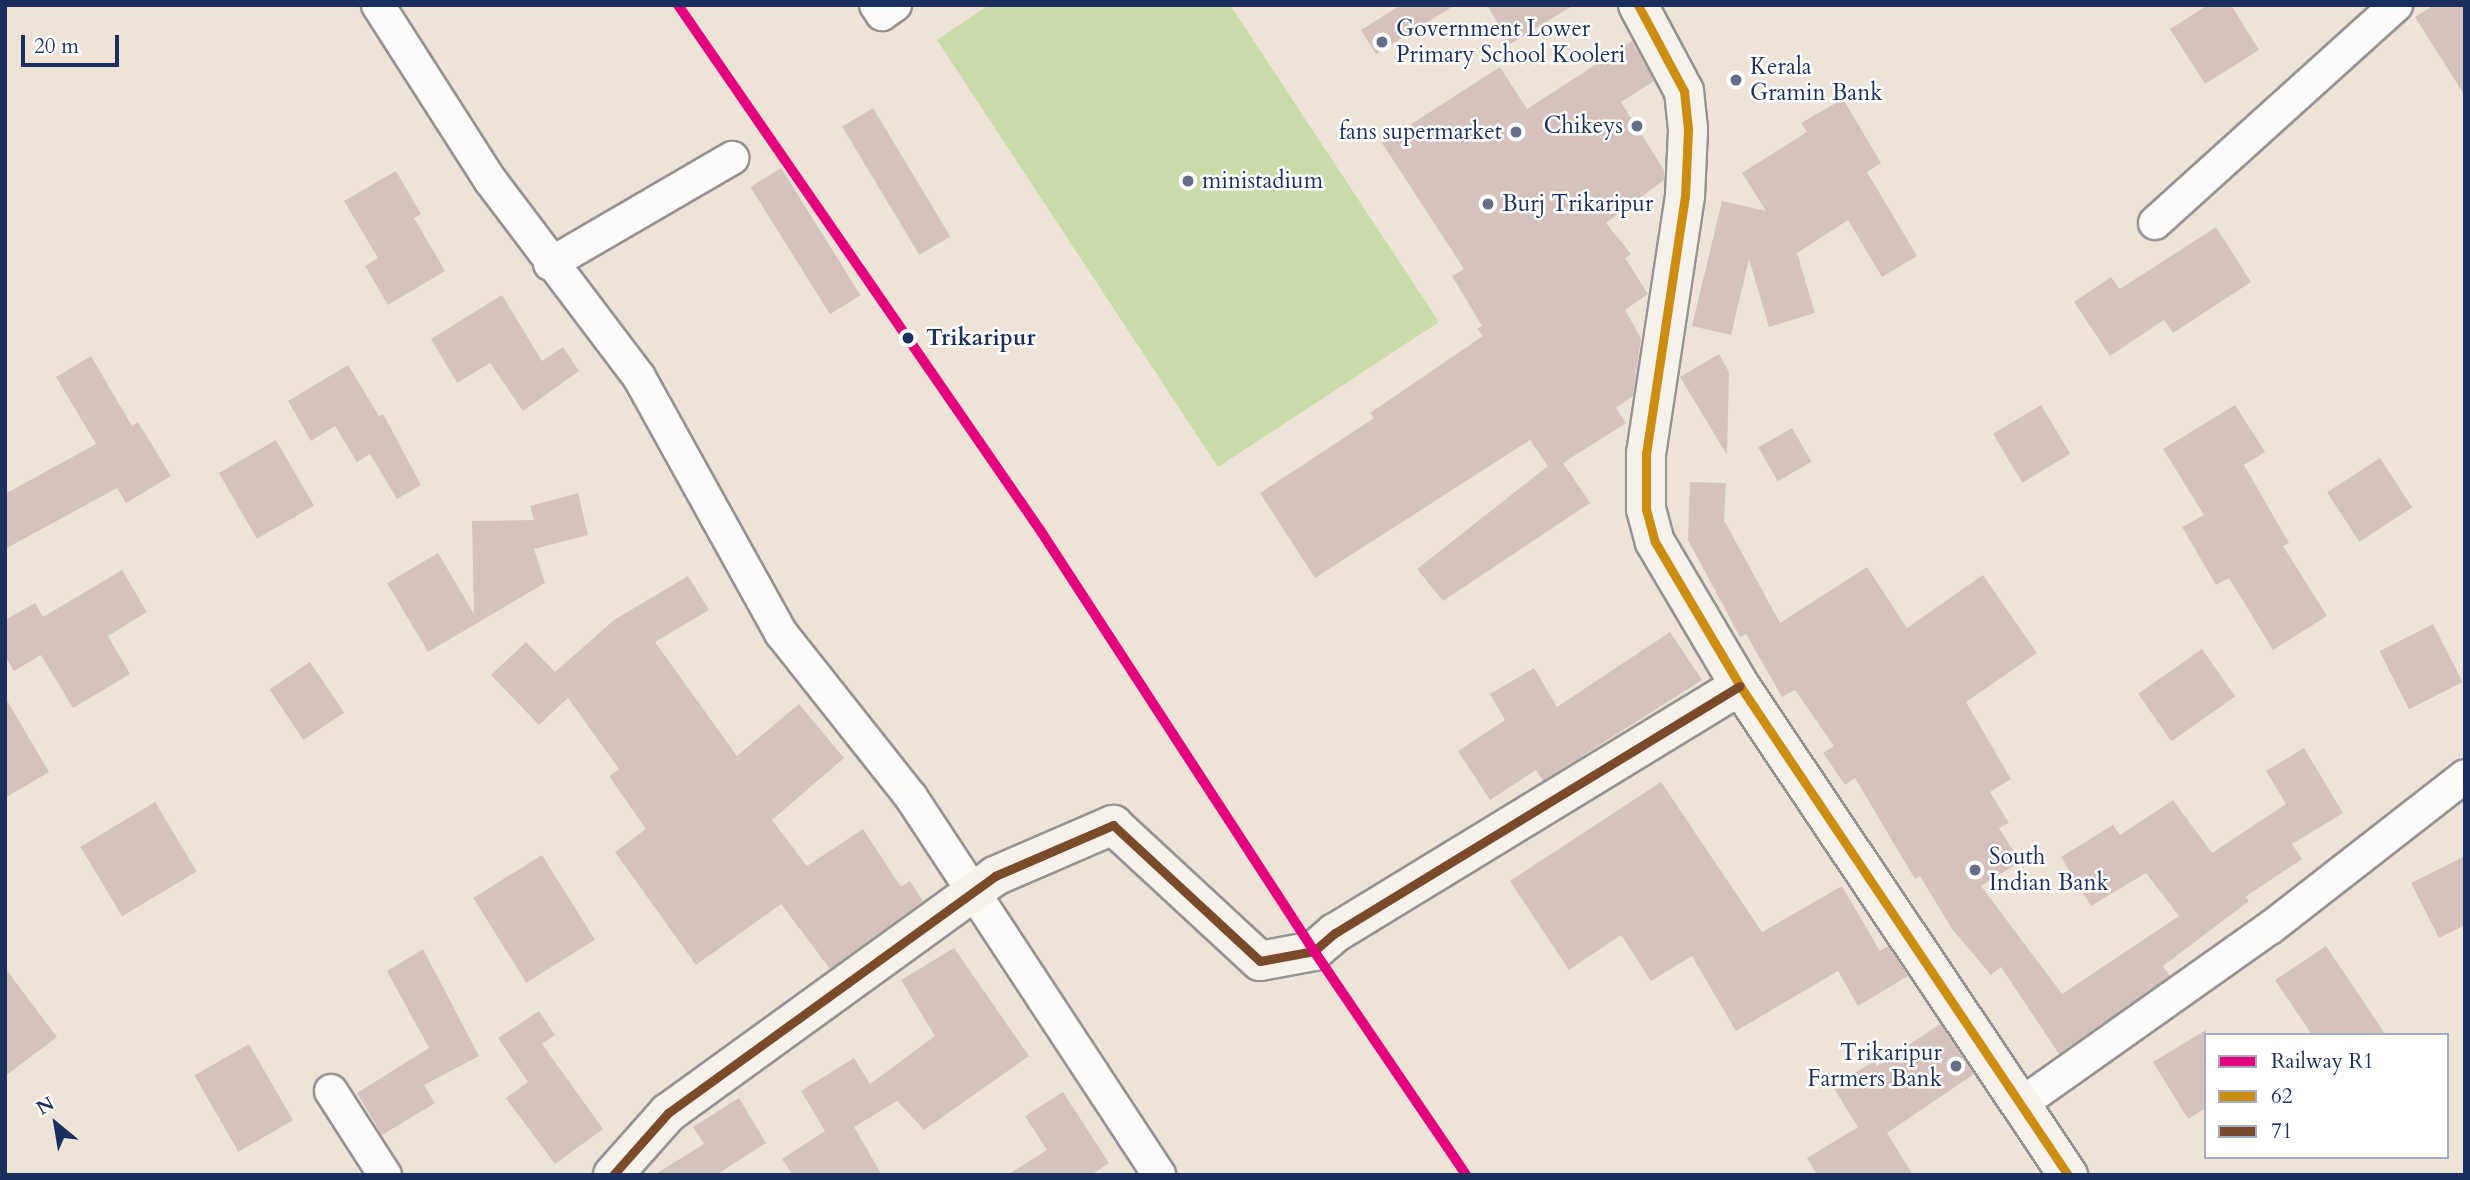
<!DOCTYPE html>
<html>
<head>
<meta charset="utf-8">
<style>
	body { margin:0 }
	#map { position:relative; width:2470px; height:1180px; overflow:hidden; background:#ede4d7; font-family:Cardo,serif }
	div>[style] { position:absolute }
	.green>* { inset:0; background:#c8dba8 }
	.building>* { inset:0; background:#d6c2bc; transform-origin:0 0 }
	.roads { filter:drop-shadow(2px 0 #959394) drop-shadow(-2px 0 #959394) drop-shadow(0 2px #959394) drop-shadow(0 -2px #959394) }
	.street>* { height:32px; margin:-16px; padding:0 16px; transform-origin:16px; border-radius:16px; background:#fcfbf9 }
	.secondary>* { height:38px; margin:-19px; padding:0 19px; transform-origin:19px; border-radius:19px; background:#f6f2eb }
	.bus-1>* { height:9px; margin:-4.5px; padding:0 4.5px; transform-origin:4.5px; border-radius:4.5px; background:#cb8e13 }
	.bus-2>* { height:9px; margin:-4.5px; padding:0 4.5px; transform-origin:4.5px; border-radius:4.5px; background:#7a4b2a }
	.rail-1>* { height:10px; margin:-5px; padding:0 5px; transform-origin:5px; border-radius:5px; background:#e5007d }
	.dots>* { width:19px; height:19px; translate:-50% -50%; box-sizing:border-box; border:4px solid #fff; border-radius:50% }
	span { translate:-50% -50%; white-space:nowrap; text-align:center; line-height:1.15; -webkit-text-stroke:5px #fff; paint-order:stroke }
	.poi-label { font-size:23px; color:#1b2f5e }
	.left { translate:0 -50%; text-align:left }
	.right { translate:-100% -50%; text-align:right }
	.stop-label { font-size:23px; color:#1b2f5e; font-weight:700 }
	.frame { position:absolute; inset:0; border:7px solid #1b2f5e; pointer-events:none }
	.legend { position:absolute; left:2204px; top:1033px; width:245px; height:126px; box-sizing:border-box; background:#fff; border:2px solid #a4acbf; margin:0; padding:9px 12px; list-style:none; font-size:21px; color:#1b2f5e }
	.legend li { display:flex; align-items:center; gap:14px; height:35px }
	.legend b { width:35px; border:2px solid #a4acbf }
	.north { position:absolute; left:21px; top:1089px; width:70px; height:70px; -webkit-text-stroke:5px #fff; paint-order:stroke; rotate:330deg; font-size:19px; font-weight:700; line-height:28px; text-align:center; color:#1b2f5e }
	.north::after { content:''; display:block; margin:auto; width:24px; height:32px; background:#1b2f5e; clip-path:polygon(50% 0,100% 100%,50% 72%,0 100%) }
	.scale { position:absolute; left:21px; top:35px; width:98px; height:32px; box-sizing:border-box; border:4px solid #1b2f5e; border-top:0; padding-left:9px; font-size:21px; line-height:24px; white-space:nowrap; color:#1b2f5e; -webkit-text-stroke:5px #fff; paint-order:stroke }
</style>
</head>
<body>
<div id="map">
	<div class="green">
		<i style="clip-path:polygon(989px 5px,1230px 5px,1439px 322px,1218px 467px,937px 40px)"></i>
	</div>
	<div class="building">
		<i style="clip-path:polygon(1401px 5px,1455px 5px,1376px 54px,1361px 30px)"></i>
		<i style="clip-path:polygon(1487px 5px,1574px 5px,1510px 44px)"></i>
		<i style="clip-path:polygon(2208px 5px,2231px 5px,2259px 50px,2205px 84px,2170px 29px)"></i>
		<i style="clip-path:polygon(2434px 5px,2465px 5px,2465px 96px,2415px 17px)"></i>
		<i style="clip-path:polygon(1632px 41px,1654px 81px,1621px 102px,1664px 170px,1664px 180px,1606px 223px,1631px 254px,1625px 258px,1648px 294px,1625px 310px,1641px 338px,1633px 396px,1616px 408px,1626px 423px,1563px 463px,1590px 503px,1443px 601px,1417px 569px,1548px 466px,1530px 440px,1315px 578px,1260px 493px,1374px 418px,1370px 413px,1483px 336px,1477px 329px,1482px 326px,1452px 276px,1464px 269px,1382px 143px,1500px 67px,1527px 109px)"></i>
		<i style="clip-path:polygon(1843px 99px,1881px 163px,1867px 172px,1917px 256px,1882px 277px,1848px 220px,1797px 253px,1815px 313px,1769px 327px,1749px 259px,1731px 335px,1692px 326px,1722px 201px,1766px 211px,1742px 173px,1807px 132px,1801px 123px)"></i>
		<i style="left:873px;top:108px;width:150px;height:36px;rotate:59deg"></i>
		<i style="left:781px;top:168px;width:150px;height:36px;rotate:58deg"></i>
		<i style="clip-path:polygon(396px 171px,421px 214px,414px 218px,445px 271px,388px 305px,365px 266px,378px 258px,344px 201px)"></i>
		<i style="clip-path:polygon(2216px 227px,2251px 282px,2173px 333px,2164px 320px,2110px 356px,2074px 302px,2111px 277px,2120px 289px)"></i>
		<i style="clip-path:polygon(502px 295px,542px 361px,563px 347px,579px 371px,523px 411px,490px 363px,457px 383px,431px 339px)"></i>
		<i style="clip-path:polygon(1719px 354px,1729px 372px,1727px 455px,1680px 377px)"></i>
		<i style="clip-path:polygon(91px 356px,132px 426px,138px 422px,171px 476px,126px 503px,117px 488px,5px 549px,5px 494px,96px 444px,56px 377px)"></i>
		<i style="clip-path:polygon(348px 365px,379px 416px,383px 414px,421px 485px,397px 499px,370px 454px,357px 462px,335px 426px,311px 441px,288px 401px)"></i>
		<i style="left:2041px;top:405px;width:57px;height:56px;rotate:59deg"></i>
		<i style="clip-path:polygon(2235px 405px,2265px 452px,2244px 465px,2289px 543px,2283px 546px,2327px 616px,2273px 650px,2229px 578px,2216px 585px,2182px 527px,2204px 515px,2163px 449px)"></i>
		<i style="left:1792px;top:428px;width:39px;height:39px;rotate:60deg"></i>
		<i style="left:276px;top:440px;width:76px;height:66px;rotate:60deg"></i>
		<i style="left:2380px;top:458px;width:59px;height:63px;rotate:57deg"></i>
		<i style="clip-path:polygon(1690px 482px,1726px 483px,1724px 520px,1780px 623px,1867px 567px,1907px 628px,1983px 575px,2037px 653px,1966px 702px,2011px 779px,1990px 792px,2009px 823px,1999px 828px,2020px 862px,1981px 886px,2062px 994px,2179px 916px,2146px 873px,2091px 906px,2061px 857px,2113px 825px,2120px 835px,2173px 800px,2212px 853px,2286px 804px,2266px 771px,2304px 748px,2343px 813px,2292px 844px,2302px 859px,2245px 897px,2249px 901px,2163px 966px,2170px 976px,2059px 1054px,2001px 967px,1991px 975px,1952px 929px,1920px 876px,1915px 879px,1855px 778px,1845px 785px,1823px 753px,1834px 746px,1795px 690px,1782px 697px,1746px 634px,1740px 637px,1688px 540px)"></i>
		<i style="clip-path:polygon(578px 493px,588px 535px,534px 549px,545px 583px,428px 652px,387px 583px,438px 553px,474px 614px,472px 521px,534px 520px,530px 506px)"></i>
		<i style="clip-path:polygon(122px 570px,147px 612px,108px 636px,130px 674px,73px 708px,41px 655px,14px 671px,5px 656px,5px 620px,35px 603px,43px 617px)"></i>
		<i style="clip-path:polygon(688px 576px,709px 610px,655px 642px,737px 756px,799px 704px,844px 758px,772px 820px,807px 866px,863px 829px,901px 887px,910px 881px,923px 901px,830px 969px,781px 904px,696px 965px,615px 852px,646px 829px,609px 776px,619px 769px,568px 698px,539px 725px,491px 675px,526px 642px,555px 672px,614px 620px)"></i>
		<i style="left:2433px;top:624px;width:65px;height:60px;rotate:63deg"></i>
		<i style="clip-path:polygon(1670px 632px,1702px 680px,1543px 781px,1536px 770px,1490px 800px,1458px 751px,1505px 720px,1490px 694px,1534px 668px,1557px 707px)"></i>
		<i style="left:2202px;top:649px;width:58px;height:78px;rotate:55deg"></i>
		<i style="left:310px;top:662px;width:61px;height:49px;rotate:56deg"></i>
		<i style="clip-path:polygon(5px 697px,49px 772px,5px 798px)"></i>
		<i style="clip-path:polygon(1661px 782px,1762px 932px,1842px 886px,1880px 951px,1888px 946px,1908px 976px,1858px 1006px,1838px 971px,1736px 1031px,1692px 956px,1651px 981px,1621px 935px,1569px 970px,1510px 881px)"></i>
		<i style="left:155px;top:802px;width:81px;height:87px;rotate:59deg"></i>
		<i style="left:542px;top:855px;width:100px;height:81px;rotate:58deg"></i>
		<i style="clip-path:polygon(2465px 856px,2465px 925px,2439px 938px,2411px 883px)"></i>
		<i style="clip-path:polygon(2326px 946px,2386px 1035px,2312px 1035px,2275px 980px)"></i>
		<i style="clip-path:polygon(954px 948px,1029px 1056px,924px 1130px,897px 1101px,854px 1127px,882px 1175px,793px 1175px,782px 1159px,825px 1131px,801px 1091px,854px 1058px,870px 1084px,935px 1036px,901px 980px)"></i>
		<i style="clip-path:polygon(423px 949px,479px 1056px,424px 1085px,435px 1103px,382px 1135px,357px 1093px,429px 1048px,387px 971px)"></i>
		<i style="clip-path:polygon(5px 968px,57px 1037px,5px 1076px)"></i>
		<i style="clip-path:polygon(539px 1011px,555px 1035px,542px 1044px,603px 1129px,555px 1164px,506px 1098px,528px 1082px,498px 1038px)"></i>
		<i style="clip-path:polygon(1940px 1024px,1974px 1074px,1887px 1133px,1913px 1175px,1817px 1175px,1807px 1158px,1858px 1127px,1833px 1087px,1874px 1061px,1877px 1066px)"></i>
		<i style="clip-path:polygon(2206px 1030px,2206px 1108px,2188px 1119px,2153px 1062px)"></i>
		<i style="left:249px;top:1044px;width:88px;height:63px;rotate:60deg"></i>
		<i style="clip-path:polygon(1063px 1092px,1109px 1163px,1091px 1175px,1007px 1175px,1047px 1150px,1025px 1116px)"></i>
		<i style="clip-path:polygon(739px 1098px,766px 1143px,716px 1175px,654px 1175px,704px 1144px,693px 1127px)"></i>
	</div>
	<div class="roads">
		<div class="street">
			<i style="left:378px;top:5px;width:208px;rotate:57.4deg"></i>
			<i style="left:490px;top:180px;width:247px;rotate:52.9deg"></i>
			<i style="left:639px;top:377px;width:293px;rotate:61deg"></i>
			<i style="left:781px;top:633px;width:209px;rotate:51.6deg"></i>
			<i style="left:911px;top:797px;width:452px;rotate:56.7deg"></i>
			<i style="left:876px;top:5px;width:11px;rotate:56deg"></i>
			<i style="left:882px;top:14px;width:16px;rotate:-35deg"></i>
			<i style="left:2155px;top:223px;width:325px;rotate:-42.1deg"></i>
			<i style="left:550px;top:264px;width:211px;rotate:-30.2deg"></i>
			<i style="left:331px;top:1091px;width:100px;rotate:57.3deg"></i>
			<i style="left:2021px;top:1104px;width:305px;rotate:-35.3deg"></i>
			<i style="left:2270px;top:928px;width:247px;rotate:-37.9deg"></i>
		</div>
		<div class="secondary">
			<i style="left:1638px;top:5px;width:98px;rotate:61.9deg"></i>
			<i style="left:1684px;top:91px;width:39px;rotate:84deg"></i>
			<i style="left:1688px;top:130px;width:66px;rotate:92.6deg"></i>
			<i style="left:1685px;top:196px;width:260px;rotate:98.6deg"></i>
			<i style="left:1646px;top:453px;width:56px;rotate:90deg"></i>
			<i style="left:1646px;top:509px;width:34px;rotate:75deg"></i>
			<i style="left:1655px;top:542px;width:167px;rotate:59.4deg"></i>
			<i style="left:1740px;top:686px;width:589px;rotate:56.15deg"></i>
			<i style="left:613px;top:1175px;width:83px;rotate:-48.4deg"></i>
			<i style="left:668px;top:1113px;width:404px;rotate:-35.9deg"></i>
			<i style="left:995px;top:876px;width:129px;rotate:-23.4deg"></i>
			<i style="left:1113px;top:825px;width:200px;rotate:42.8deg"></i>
			<i style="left:1260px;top:961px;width:55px;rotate:-10.5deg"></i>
			<i style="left:1314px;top:951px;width:28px;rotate:-41deg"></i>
			<i style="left:1335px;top:933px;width:474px;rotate:-31.4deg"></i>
		</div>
	</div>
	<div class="bus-1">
		<i style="left:1638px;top:5px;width:98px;rotate:61.9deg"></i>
		<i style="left:1684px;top:91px;width:39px;rotate:84deg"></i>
		<i style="left:1688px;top:130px;width:66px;rotate:92.6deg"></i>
		<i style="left:1685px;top:196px;width:260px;rotate:98.6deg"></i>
		<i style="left:1646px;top:453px;width:56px;rotate:90deg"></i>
		<i style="left:1646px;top:509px;width:34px;rotate:75deg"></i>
		<i style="left:1655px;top:542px;width:167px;rotate:59.4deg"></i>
		<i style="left:1740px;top:686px;width:589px;rotate:56.15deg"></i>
	</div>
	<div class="bus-2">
		<i style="left:613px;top:1175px;width:83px;rotate:-48.4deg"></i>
		<i style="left:668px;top:1113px;width:404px;rotate:-35.9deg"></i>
		<i style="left:995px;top:876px;width:129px;rotate:-23.4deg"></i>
		<i style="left:1113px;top:825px;width:200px;rotate:42.8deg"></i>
		<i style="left:1260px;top:961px;width:55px;rotate:-10.5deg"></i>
		<i style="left:1314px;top:951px;width:28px;rotate:-41deg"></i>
		<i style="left:1335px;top:933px;width:474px;rotate:-31.4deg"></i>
	</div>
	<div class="rail-1">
		<i style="left:678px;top:5px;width:638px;rotate:55.41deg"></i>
		<i style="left:1040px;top:530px;width:502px;rotate:56.94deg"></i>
		<i style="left:1314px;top:951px;width:271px;rotate:55.8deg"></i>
	</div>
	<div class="dots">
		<i style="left:1382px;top:42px;background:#646e88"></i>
		<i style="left:1736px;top:80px;background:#646e88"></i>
		<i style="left:1637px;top:126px;background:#646e88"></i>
		<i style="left:1516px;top:132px;background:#646e88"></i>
		<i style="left:1188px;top:181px;background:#646e88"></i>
		<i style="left:1488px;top:204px;background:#646e88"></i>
		<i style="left:908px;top:338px;background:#1b2f5e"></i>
		<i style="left:1975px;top:870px;background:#646e88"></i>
		<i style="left:1956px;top:1066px;background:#646e88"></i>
	</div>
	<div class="poi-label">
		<span class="left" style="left:1396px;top:42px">Government Lower<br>Primary School Kooleri</span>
		<span class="left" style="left:1750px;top:80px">Kerala<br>Gramin Bank</span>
		<span class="right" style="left:1623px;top:126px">Chikeys</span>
		<span class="right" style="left:1502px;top:132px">fans supermarket</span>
		<span class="left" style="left:1202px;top:181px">ministadium</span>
		<span class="left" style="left:1502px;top:204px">Burj Trikaripur</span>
		<span class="left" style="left:1989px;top:870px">South<br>Indian Bank</span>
		<span class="right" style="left:1942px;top:1066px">Trikaripur<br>Farmers Bank</span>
	</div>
	<div class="stop-label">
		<span class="left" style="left:926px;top:338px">Trikaripur</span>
	</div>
	<div class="frame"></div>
	<ul class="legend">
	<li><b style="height:9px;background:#e5007d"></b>Railway R1</li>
	<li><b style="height:9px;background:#cb8e13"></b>62</li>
	<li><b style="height:9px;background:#7a4b2a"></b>71</li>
	</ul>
	<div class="north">N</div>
	<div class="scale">20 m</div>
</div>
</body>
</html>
